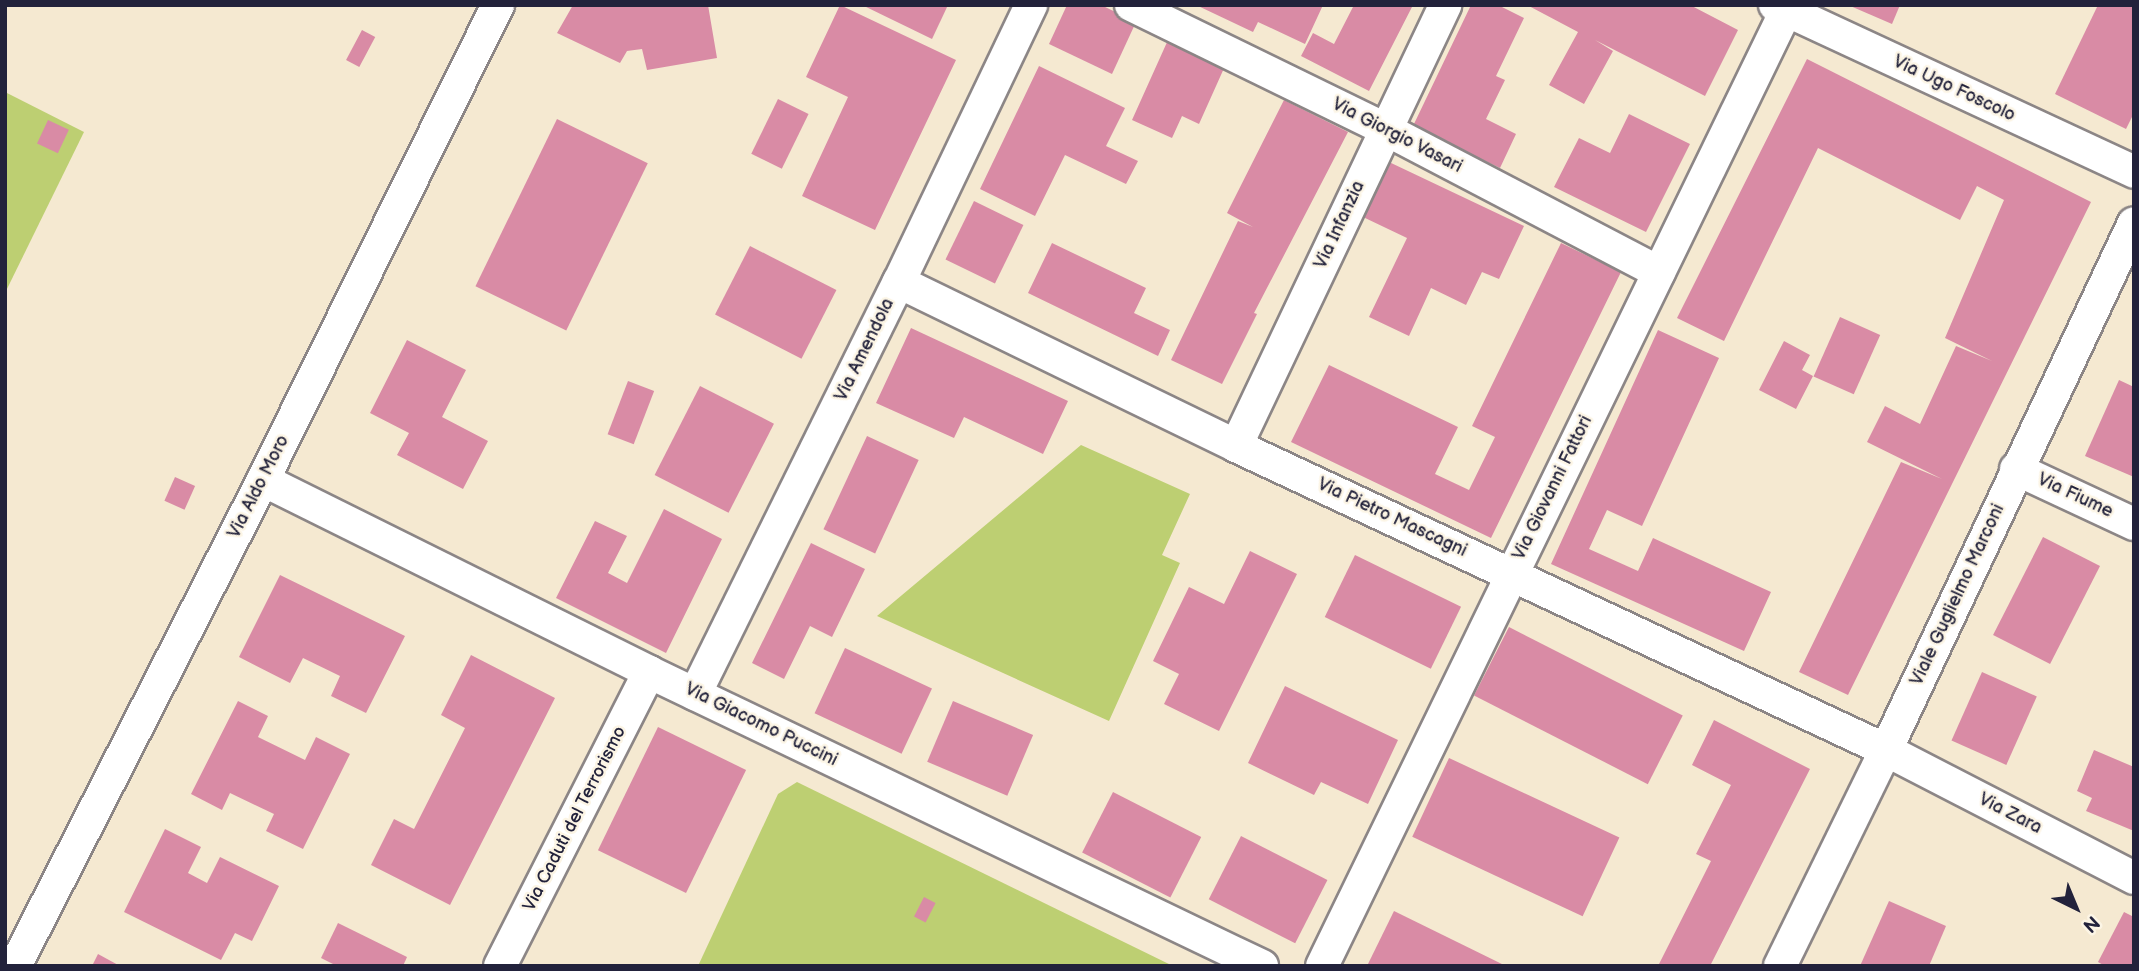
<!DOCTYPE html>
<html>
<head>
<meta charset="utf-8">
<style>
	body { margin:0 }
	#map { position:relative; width:2139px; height:971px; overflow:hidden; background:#f5e9d1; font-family:"Balsamiq Sans",sans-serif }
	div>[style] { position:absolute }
	.green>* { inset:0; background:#bdcf72 }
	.building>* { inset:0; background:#d98ba5; transform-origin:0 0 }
	.roads { filter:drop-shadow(2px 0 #8c8686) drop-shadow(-2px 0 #8c8686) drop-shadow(0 2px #8c8686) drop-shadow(0 -2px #8c8686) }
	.minor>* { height:32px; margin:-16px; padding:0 16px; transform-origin:16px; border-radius:16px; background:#fff }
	span { translate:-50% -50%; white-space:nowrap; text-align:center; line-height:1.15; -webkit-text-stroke:5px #fcf5e5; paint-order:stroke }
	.street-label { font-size:18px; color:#22223b }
	.frame { position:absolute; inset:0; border:7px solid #22223b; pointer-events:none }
	.north { position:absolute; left:2041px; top:873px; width:70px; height:70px; -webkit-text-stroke:5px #fcf5e5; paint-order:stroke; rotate:137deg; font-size:19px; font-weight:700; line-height:28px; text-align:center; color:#22223b }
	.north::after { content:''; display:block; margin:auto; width:24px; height:32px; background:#22223b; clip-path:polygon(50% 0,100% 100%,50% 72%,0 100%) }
</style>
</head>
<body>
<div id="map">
	<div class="green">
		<i style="clip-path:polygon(5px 92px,84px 132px,5px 293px)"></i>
		<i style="clip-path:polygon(1081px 445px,1190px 494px,1162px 555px,1180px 563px,1109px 721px,877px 616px)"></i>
		<i style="clip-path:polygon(797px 782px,1173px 966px,698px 966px,778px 794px)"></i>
	</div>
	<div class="building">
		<i style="clip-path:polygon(573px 5px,708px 5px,717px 58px,647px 70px,642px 49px,627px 51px,620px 63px,557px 33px)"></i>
		<i style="clip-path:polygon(840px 5px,956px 60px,875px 230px,802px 196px,848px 97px,806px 77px)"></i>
		<i style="clip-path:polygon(862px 5px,948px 5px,932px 39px)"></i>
		<i style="clip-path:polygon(1067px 5px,1101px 5px,1136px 22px,1112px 74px,1049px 44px)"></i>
		<i style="clip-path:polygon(1196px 5px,1323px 5px,1305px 44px,1258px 22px,1253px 32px)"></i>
		<i style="clip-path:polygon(1354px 5px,1413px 5px,1369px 91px,1301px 56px,1313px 33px,1334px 44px)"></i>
		<i style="clip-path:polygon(1471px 5px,1498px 5px,1524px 18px,1496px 76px,1505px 80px,1486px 119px,1516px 134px,1500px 168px,1413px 126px)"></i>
		<i style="clip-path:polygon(1527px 5px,1690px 5px,1738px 30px,1705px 96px,1595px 40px,1613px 51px,1584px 104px,1549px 85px,1578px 32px)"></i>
		<i style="clip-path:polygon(1848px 5px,1900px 5px,1892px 24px)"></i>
		<i style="clip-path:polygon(2098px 5px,2134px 5px,2134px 113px,2126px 129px,2055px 94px)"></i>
		<i style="left:362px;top:30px;width:15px;height:34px;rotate:28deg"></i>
		<i style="clip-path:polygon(1168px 40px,1225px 66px,1199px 124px,1182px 116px,1172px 138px,1132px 120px)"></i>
		<i style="clip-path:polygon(1807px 59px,2091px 202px,1848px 695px,1799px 672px,1901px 462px,1942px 479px,1867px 442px,1885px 406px,1920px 424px,1956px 346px,1992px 361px,1945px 338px,2004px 200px,1977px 186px,1960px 220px,1818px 148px,1724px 341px,1677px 318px)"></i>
		<i style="clip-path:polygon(1039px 66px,1125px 108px,1106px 146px,1138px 161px,1126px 184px,1065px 155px,1035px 216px,980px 189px)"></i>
		<i style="left:778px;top:99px;width:34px;height:61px;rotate:26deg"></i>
		<i style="clip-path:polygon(1284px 100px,1348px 132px,1254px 313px,1257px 314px,1222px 384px,1171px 360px,1238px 221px,1253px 227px,1227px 213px)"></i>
		<i style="clip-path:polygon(1629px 114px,1690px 144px,1646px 232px,1554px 187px,1579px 138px,1610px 153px)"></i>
		<i style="left:557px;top:119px;width:101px;height:186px;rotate:26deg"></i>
		<i style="left:48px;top:120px;width:23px;height:26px;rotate:25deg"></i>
		<i style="clip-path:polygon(1389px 162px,1524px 226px,1499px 279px,1482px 272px,1466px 305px,1431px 288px,1409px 336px,1369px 317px,1407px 238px,1363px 217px)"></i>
		<i style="left:974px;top:201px;width:55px;height:65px;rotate:26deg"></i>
		<i style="clip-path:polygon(1052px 243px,1146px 288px,1134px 313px,1170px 330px,1158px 356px,1028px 293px)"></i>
		<i style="clip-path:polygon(1561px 243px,1621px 272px,1491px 538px,1291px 442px,1329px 365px,1458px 427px,1435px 474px,1469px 490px,1495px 437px,1472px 426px)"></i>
		<i style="left:750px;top:246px;width:97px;height:77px;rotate:27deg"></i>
		<i style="left:1840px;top:317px;width:44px;height:65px;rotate:24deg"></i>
		<i style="clip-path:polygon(911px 328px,1068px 401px,1043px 454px,964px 417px,954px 438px,876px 403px)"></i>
		<i style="clip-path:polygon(1658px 330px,1719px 358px,1642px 526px,1607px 510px,1589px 549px,1638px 571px,1653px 538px,1771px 592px,1744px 651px,1551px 564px)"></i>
		<i style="clip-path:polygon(407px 340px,466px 370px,442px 417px,488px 441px,463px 489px,397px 455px,409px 433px,370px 413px)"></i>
		<i style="clip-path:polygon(1784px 341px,1810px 355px,1802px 370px,1813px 376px,1796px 409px,1759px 390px)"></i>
		<i style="clip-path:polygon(2119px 380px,2134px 387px,2134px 477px,2085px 456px)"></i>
		<i style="left:628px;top:381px;width:28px;height:57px;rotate:21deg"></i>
		<i style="left:700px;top:386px;width:83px;height:100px;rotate:27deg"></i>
		<i style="left:867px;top:436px;width:57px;height:103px;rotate:25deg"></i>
		<i style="left:175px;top:477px;width:22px;height:26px;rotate:24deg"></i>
		<i style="clip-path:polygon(664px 509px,722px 539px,666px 653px,556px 598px,595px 521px,627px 536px,608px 573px,627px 583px)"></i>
		<i style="left:2043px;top:537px;width:64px;height:110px;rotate:27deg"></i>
		<i style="clip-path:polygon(811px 543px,865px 569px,832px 637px,810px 626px,784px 679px,752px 663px)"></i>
		<i style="clip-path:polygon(1250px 551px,1297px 574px,1219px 731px,1164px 704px,1179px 674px,1153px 661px,1189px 587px,1224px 604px)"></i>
		<i style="left:1355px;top:555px;width:118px;height:69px;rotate:26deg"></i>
		<i style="clip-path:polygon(280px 575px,405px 636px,366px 713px,331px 696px,340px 676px,303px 658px,290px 683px,239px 657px)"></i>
		<i style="left:1509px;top:627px;width:195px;height:77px;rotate:27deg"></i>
		<i style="left:845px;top:648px;width:96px;height:72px;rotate:25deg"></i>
		<i style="clip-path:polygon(471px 655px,555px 698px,450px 905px,371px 865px,394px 819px,414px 829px,465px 728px,441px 715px)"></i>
		<i style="left:1982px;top:672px;width:60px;height:75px;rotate:24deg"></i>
		<i style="clip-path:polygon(1285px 686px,1398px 740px,1368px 804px,1321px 782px,1314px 795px,1248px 763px)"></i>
		<i style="clip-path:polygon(238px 701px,268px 716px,258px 737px,305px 760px,316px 737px,350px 754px,303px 849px,266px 831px,274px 814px,230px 793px,222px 810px,191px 794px)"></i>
		<i style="left:953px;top:701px;width:87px;height:66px;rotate:23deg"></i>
		<i style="clip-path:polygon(1714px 720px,1810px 769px,1710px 966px,1658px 966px,1711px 861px,1696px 854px,1731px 785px,1692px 765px)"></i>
		<i style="left:658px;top:727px;width:98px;height:137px;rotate:26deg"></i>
		<i style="clip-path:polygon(2094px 750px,2134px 767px,2134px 831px,2086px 811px,2092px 798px,2077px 791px)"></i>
		<i style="left:1449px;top:758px;width:188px;height:87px;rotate:25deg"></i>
		<i style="left:1113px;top:792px;width:99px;height:68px;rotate:27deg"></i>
		<i style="clip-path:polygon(165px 829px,201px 847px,188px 873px,207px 883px,220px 857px,279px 886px,252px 941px,235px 933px,221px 960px,124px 912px)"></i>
		<i style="left:1241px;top:836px;width:97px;height:71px;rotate:27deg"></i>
		<i style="left:924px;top:897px;width:13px;height:22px;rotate:27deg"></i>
		<i style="clip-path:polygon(1889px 901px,1946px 926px,1929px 966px,1860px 966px)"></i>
		<i style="clip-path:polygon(1394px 911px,1506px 966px,1367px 966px)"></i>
		<i style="clip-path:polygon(2124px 912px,2134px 917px,2134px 966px,2105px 966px,2098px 962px)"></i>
		<i style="clip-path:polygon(338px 923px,407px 957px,403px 966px,337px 966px,321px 958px)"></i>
		<i style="clip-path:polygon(98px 954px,120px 966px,92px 966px)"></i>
	</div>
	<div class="roads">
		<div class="minor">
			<i style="left:1131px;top:5px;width:283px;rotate:26deg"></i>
			<i style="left:1385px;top:129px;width:309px;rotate:27.6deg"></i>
			<i style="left:1775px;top:5px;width:396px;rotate:24.9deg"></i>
			<i style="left:899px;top:282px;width:375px;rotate:25.9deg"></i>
			<i style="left:1236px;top:446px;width:718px;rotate:25.07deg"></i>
			<i style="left:1886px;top:750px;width:279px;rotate:27.3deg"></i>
			<i style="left:1236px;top:446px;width:488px;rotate:-64.6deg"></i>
			<i style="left:2016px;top:469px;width:130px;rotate:25deg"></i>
			<i style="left:263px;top:480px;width:431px;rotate:26.4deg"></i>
			<i style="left:649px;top:672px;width:680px;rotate:25.62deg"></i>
			<i style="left:695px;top:694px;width:460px;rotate:-63.7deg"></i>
			<i style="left:899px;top:282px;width:307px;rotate:-64.5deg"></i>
			<i style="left:15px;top:966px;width:546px;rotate:-62.97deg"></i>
			<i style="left:263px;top:480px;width:530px;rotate:-63.68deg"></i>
			<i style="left:500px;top:966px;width:330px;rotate:-63.1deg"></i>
			<i style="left:1322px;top:966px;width:1062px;rotate:-64.09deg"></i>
			<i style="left:1780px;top:966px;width:241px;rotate:-63.9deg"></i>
			<i style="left:1886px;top:750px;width:582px;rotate:-64.8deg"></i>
		</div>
	</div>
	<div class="street-label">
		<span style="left:1954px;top:89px;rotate:25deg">Via Ugo Foscolo</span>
		<span style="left:1397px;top:136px;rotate:27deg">Via Giorgio Vasari</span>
		<span style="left:1340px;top:225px;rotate:-65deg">Via Infanzia</span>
		<span style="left:865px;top:350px;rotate:-64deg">Via Amendola</span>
		<span style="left:259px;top:487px;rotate:-63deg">Via Aldo Moro</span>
		<span style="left:1553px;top:488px;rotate:-64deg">Via Giovanni Fattori</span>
		<span style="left:2075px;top:496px;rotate:25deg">Via Fiume</span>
		<span style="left:1392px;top:518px;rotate:25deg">Via Pietro Mascagni</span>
		<span style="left:1958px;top:595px;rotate:-65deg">Viale Guglielmo Marconi</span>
		<span style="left:761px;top:725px;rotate:26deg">Via Giacomo Puccini</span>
		<span style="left:2010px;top:814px;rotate:27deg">Via Zara</span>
		<span style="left:575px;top:819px;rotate:-63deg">Via Caduti del Terrorismo</span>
	</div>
	<div class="frame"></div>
	<div class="north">N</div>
</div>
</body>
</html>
